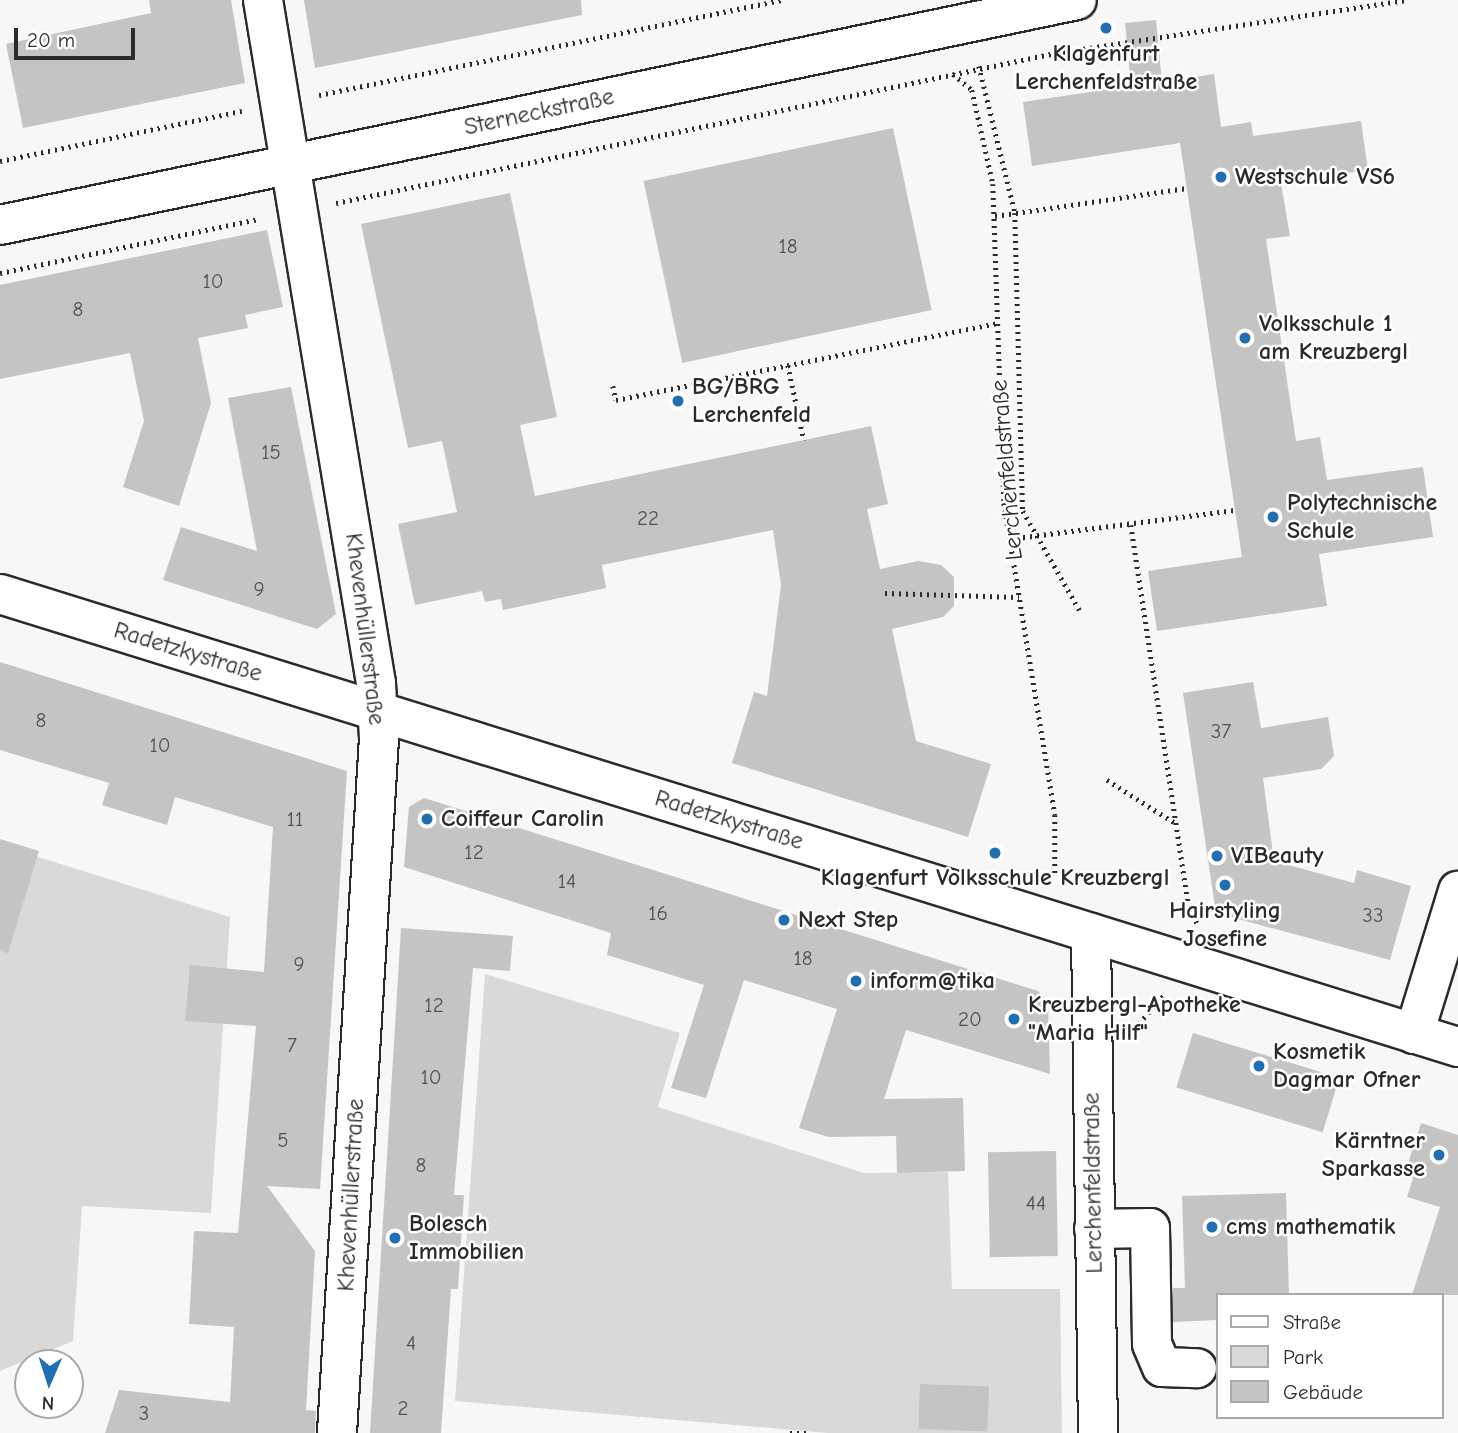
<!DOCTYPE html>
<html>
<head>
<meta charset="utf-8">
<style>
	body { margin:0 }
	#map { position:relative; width:1458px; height:1433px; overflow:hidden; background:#f7f7f7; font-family:"Comic Neue",sans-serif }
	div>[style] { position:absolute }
	.green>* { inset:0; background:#d9d9d9 }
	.building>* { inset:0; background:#c4c4c4; transform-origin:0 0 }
	.path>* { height:4.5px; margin-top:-2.25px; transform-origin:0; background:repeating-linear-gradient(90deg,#2b2b2b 0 2px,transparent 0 7px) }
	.roads { filter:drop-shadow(2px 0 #2b2b2b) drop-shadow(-2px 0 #2b2b2b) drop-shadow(0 2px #2b2b2b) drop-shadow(0 -2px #2b2b2b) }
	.minor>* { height:38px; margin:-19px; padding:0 19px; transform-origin:19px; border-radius:19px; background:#fff }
	.dots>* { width:19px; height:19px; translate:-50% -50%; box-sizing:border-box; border:4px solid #fff; border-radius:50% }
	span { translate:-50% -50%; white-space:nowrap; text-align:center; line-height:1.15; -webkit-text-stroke:5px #fff; paint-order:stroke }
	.number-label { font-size:21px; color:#515151 }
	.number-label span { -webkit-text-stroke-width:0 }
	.poi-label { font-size:24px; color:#2b2b2b; font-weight:700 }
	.left { translate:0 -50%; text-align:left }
	.right { translate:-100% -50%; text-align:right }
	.street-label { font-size:24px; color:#2b2b2b }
	.legend { position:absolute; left:1216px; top:1293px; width:228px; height:126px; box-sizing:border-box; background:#fff; border:2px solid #aaa; margin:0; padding:9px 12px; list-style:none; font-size:21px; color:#2b2b2b }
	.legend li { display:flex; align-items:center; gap:14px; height:35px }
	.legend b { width:35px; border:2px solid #aaa }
	.north { position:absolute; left:14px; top:1349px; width:70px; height:70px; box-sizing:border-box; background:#fff; border:2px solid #aaa; border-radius:50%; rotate:183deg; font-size:19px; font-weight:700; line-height:28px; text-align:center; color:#2b2b2b }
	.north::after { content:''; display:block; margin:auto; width:24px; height:32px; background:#1f6fb2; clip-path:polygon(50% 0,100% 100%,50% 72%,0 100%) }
	.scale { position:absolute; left:14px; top:28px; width:121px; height:32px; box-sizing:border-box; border:4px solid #2b2b2b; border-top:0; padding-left:9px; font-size:21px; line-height:24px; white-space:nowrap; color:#2b2b2b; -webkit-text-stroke:5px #fff; paint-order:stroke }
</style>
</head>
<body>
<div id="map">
	<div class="green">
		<i style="clip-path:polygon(0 845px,230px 917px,211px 1213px,82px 1206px,73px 1341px,0 1371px)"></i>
		<i style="clip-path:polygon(485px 974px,680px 1033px,658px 1107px,864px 1173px,948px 1172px,952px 1289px,1060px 1289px,1062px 1433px,828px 1433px,455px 1401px)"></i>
	</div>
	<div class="building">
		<i style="clip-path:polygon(149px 0,231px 0,245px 83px,23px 128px,6px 44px,151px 13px)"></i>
		<i style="clip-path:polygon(304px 0,581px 0,582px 15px,315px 68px)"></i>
		<i style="clip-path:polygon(1156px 20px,1162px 82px,1214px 74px,1221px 127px,1251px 122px,1253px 136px,1361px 121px,1368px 170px,1281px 183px,1290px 236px,1266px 239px,1296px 441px,1320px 437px,1327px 480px,1423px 467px,1433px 537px,1319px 554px,1327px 606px,1157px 631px,1148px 571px,1242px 557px,1180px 143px,1032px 166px,1023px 102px,1131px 86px,1125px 23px)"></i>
		<i style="left:893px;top:128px;width:186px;height:255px;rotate:78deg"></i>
		<i style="clip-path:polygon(510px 193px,557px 417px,520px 425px,535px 496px,871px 426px,888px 504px,867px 509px,880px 569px,918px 561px,941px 565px,954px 577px,954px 606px,943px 617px,892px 629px,916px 741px,991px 764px,968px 837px,732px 763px,754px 692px,767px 696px,781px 585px,773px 530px,602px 565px,606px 588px,503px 610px,501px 599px,485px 602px,482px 591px,415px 605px,398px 524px,457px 512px,442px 441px,408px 448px,361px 224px)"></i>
		<i style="clip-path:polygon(267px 230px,283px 307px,245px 315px,248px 328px,198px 338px,211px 403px,179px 506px,123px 487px,144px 421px,130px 353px,0 379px,0 285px)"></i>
		<i style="clip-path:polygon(291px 387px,336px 614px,317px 629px,163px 580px,181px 527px,257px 551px,228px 398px)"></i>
		<i style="clip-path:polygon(0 662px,347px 771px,320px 1189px,267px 1186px,315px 1251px,306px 1410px,316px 1411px,315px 1433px,105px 1433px,119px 1390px,230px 1402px,234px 1327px,189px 1324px,194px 1231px,238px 1233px,256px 1026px,185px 1021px,190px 965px,264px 972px,273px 827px,175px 797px,167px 825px,102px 805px,109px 783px,0 750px)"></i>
		<i style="clip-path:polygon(1253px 682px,1261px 728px,1328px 717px,1334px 756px,1321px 769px,1263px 778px,1274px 861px,1354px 883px,1357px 870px,1411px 886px,1390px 960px,1216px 913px,1183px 693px)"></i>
		<i style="clip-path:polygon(424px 798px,1038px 991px,1048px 1002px,1050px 1074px,906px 1030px,884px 1099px,963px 1098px,965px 1171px,897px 1173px,896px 1136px,829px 1137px,799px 1128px,837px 1009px,744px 980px,706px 1098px,671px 1088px,704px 985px,607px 955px,611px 933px,404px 867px,409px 807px)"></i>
		<i style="clip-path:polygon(0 839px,39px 851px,8px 953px,0 951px)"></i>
		<i style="clip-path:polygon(401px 928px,513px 936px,510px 971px,473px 968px,454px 1195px,464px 1195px,458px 1289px,451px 1289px,441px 1433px,370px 1433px)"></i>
		<i style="left:1193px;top:1033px;width:153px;height:57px;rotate:17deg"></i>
		<i style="clip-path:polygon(1421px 1123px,1458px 1135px,1458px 1295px,1412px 1295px,1440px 1207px,1407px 1197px,1413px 1178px,1404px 1176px)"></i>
		<i style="left:1056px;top:1151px;width:105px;height:68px;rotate:89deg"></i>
		<i style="clip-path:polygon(1286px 1193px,1289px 1295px,1218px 1295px,1218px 1320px,1173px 1322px,1173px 1288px,1185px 1288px,1182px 1196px)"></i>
		<i style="left:920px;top:1384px;width:69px;height:45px;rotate:2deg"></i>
	</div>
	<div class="path">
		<i style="left:979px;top:66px;width:151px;rotate:76.2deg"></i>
		<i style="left:1015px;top:213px;width:298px;rotate:88.5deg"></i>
		<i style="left:1023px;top:511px;width:115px;rotate:60.3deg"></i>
		<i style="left:953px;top:74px;width:25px;rotate:40deg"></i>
		<i style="left:972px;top:90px;width:96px;rotate:77.4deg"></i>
		<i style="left:993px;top:184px;width:319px;rotate:88deg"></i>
		<i style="left:1004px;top:503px;width:316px;rotate:80.7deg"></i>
		<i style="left:1055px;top:815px;width:60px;rotate:90deg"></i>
		<i style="left:319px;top:95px;width:472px;rotate:-11.6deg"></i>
		<i style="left:0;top:161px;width:247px;rotate:-11.7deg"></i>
		<i style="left:336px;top:203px;width:735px;rotate:-11.77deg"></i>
		<i style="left:1056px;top:53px;width:356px;rotate:-8.6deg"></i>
		<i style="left:995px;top:216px;width:194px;rotate:-8.3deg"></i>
		<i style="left:0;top:273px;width:265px;rotate:-11.8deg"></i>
		<i style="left:788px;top:365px;width:77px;rotate:78deg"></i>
		<i style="left:613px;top:386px;width:14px;rotate:78deg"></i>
		<i style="left:616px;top:400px;width:389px;rotate:-11.4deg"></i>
		<i style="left:1131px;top:525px;width:388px;rotate:81.4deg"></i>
		<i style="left:1189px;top:909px;width:16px;rotate:60deg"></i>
		<i style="left:1009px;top:539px;width:228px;rotate:-7.3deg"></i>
		<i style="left:885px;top:593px;width:134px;rotate:1.7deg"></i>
		<i style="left:1107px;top:780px;width:80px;rotate:32.3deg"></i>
		<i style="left:1134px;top:1029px;width:44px;rotate:-48.7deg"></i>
		<i style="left:790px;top:1433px;width:20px"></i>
	</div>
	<div class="roads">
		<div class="minor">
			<i style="left:263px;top:0;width:692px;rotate:80.61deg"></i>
			<i style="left:376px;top:683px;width:55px;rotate:86.9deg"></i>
			<i style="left:379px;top:738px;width:696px;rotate:93.46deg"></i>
			<i style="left:0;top:225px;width:1100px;rotate:-11.8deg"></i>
			<i style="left:0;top:594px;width:1527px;rotate:17.26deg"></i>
			<i style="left:1091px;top:933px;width:500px;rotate:89.2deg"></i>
			<i style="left:1414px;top:1034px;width:150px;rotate:-72.9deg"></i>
			<i style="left:1094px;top:1229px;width:56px;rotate:-1deg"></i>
			<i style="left:1150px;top:1228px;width:116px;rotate:89deg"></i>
			<i style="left:1152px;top:1344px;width:25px;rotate:67deg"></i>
			<i style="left:1162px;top:1367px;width:35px;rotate:2deg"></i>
		</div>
	</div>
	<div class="dots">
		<i style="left:1106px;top:28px;background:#1f6fb2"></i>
		<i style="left:1221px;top:177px;background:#1f6fb2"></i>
		<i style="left:1245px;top:338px;background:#1f6fb2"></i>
		<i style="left:678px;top:401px;background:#1f6fb2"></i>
		<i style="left:1273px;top:517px;background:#1f6fb2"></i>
		<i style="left:427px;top:819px;background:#1f6fb2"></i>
		<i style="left:995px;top:853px;background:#1f6fb2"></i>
		<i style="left:1217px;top:856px;background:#1f6fb2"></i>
		<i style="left:1225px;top:885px;background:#1f6fb2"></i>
		<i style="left:784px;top:920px;background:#1f6fb2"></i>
		<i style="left:856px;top:981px;background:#1f6fb2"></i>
		<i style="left:1014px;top:1019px;background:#1f6fb2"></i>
		<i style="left:1259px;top:1066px;background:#1f6fb2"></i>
		<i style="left:1439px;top:1155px;background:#1f6fb2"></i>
		<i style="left:1212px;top:1227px;background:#1f6fb2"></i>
		<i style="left:395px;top:1238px;background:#1f6fb2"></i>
	</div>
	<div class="number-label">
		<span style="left:788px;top:246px">18</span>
		<span style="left:213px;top:281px">10</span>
		<span style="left:78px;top:309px">8</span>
		<span style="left:271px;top:452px">15</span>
		<span style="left:648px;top:518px">22</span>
		<span style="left:259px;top:589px">9</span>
		<span style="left:41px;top:720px">8</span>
		<span style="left:1221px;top:731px">37</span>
		<span style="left:160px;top:745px">10</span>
		<span style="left:295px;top:819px">11</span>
		<span style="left:474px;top:852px">12</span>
		<span style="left:567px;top:881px">14</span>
		<span style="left:658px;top:913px">16</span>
		<span style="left:1373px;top:915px">33</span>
		<span style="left:803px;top:958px">18</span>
		<span style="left:299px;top:964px">9</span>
		<span style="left:434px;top:1005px">12</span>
		<span style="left:970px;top:1019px">20</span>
		<span style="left:292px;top:1045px">7</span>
		<span style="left:431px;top:1077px">10</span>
		<span style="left:283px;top:1140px">5</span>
		<span style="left:421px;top:1165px">8</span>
		<span style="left:1036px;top:1203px">44</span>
		<span style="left:411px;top:1343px">4</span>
		<span style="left:403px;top:1408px">2</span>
		<span style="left:144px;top:1413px">3</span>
	</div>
	<div class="poi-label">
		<span style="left:1106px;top:68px">Klagenfurt<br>Lerchenfeldstraße</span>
		<span class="left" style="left:1235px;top:177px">Westschule VS6</span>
		<span class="left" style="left:1259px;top:338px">Volksschule 1<br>am Kreuzbergl</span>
		<span class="left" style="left:692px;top:401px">BG/BRG<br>Lerchenfeld</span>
		<span class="left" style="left:1287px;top:517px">Polytechnische<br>Schule</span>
		<span class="left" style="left:441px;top:819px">Coiffeur Carolin</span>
		<span class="left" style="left:1231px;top:856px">VIBeauty</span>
		<span style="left:995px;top:878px">Klagenfurt Volksschule Kreuzbergl</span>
		<span style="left:1225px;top:925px">Hairstyling<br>Josefine</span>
		<span class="left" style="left:798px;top:920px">Next Step</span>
		<span class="left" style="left:870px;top:981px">inform@tika</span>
		<span class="left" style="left:1028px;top:1019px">Kreuzbergl-Apotheke<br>"Maria Hilf"</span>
		<span class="left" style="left:1273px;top:1066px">Kosmetik<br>Dagmar Ofner</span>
		<span class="right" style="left:1425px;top:1155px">Kärntner<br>Sparkasse</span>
		<span class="left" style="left:409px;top:1238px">Bolesch<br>Immobilien</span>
		<span class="left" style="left:1226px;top:1227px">cms mathematik</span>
	</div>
	<div class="street-label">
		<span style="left:539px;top:112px;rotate:-12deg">Sterneckstraße</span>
		<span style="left:1007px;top:470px;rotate:-95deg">Lerchenfeldstraße</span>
		<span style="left:365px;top:629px;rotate:83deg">Khevenhüllerstraße</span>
		<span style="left:188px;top:652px;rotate:17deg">Radetzkystraße</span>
		<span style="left:729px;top:820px;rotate:17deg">Radetzkystraße</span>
		<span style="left:1093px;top:1183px;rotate:-91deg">Lerchenfeldstraße</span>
		<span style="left:351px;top:1195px;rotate:-87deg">Khevenhüllerstraße</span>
	</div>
	<ul class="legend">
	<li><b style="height:9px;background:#fff"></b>Straße</li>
	<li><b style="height:19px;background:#d9d9d9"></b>Park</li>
	<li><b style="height:19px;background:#c4c4c4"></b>Gebäude</li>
	</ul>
	<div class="north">N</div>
	<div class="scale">20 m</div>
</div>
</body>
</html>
